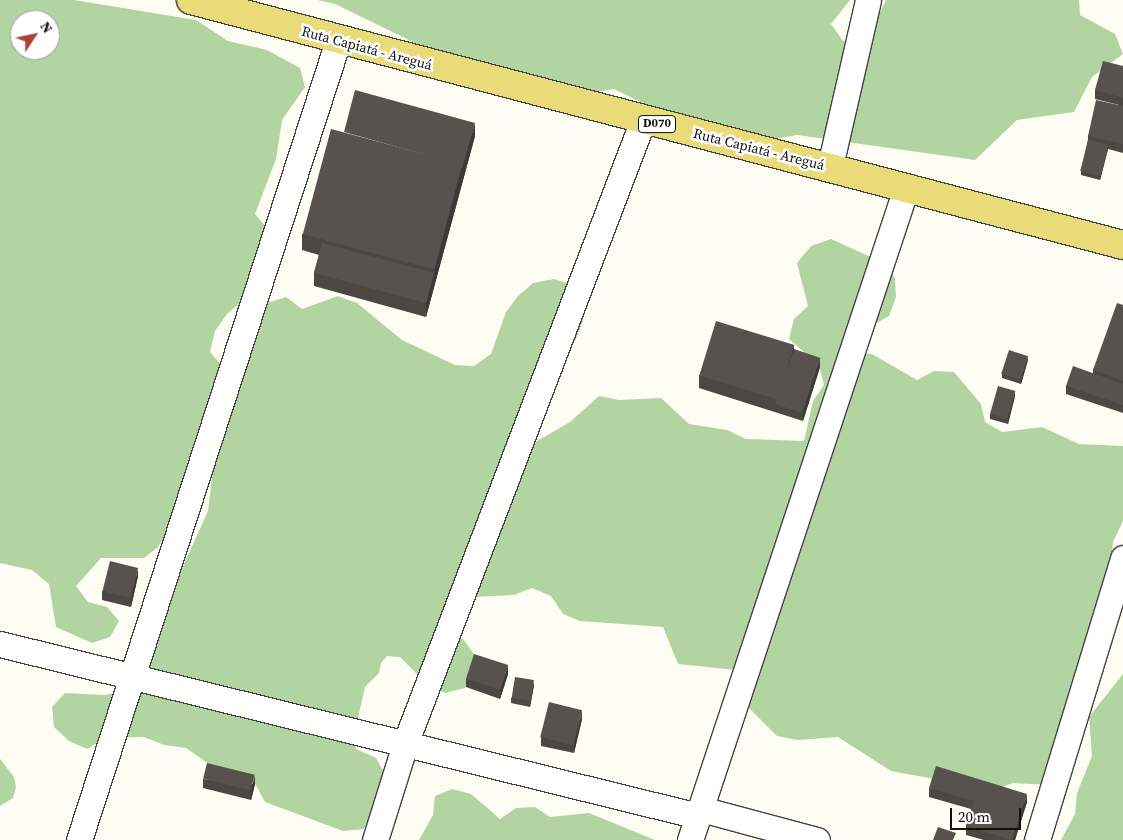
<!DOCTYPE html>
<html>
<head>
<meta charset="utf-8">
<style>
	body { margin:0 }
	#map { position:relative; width:1123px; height:840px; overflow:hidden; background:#fefdf3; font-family:"Source Serif 4",serif }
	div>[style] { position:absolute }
	.forest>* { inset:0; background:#b1d4a1 }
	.roads { filter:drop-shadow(1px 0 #424242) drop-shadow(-1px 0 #424242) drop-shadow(0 1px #424242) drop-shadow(0 -1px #424242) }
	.minor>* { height:25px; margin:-12.5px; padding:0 12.5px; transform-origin:12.5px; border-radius:12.5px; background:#fff }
	.major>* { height:28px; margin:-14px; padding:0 14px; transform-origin:14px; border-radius:14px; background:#e9dc78 }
	.wall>* { inset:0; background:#4b4742 }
	.shaded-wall>* { inset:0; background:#3d3936 }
	.building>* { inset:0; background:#57524d; transform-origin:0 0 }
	span { translate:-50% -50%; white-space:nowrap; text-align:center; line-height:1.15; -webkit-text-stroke:5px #fff; paint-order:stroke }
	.shield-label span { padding:1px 4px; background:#fff; border:1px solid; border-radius:4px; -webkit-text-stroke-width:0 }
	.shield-label { font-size:12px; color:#0f0f0f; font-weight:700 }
	.street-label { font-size:14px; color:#0f0f0f }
	.north { position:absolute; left:10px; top:10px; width:50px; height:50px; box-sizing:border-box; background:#fff; border:1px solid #9f9f9f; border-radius:50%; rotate:56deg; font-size:14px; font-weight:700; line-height:20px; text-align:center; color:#0f0f0f }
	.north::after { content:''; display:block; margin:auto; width:18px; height:22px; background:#b04137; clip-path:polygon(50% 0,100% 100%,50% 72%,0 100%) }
	.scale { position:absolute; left:950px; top:808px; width:71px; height:22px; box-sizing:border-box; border:2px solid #0f0f0f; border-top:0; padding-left:6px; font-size:15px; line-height:18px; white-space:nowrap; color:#0f0f0f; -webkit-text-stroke:4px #fff; paint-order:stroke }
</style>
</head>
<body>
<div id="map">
	<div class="forest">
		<i style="clip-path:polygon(evenodd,0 0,74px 0,196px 20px,228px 41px,267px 50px,300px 68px,305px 87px,282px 120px,276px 159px,255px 214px,281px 245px,265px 282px,227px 314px,215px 331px,210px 352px,223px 367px,251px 319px,267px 303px,286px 297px,302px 309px,338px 296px,357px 303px,402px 340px,455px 365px,474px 366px,491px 354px,506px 312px,518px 296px,533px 283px,554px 279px,574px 285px,584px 302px,583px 321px,575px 341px,547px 368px,532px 444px,570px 422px,599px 396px,619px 400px,661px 398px,689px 424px,727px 430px,746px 439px,804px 441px,813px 401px,824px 385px,819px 365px,789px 339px,794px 319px,808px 306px,797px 263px,811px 246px,831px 239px,884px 263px,895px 278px,896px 297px,889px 316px,871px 326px,853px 352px,872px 354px,917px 380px,934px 371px,954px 372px,981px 404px,985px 422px,1002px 432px,1042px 427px,1079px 444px,1123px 446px,1123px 521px,1113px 542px,1107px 601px,1052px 785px,1013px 783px,994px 790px,891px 771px,838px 737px,797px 740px,777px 736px,749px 708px,747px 686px,736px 670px,678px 664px,663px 627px,580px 621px,563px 614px,551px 596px,532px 588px,514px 595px,475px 597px,440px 614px,445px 633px,463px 639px,474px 654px,476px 672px,465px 688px,445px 693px,427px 684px,400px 657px,387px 656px,381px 663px,379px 673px,365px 687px,355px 731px,356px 749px,376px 758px,386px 776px,364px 829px,343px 831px,265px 802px,256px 785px,239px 773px,219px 771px,186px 748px,164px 745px,144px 737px,105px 738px,87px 749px,69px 741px,54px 727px,52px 707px,65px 693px,105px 695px,144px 687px,174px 586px,208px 511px,213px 470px,198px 481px,158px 547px,144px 558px,101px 558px,76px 586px,88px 602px,107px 607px,119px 621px,110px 637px,92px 643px,56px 627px,49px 584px,32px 570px,0 563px,0 0,20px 20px,50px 20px,50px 50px,20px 50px,20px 20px)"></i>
		<i style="clip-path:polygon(318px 0,850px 0,831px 24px,843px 41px,865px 42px,886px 0,1079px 0,1080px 15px,1115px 34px,1123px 54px,1092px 77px,1074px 112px,1017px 120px,975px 160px,797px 135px,758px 142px,687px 125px,614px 89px,534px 101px,335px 4px)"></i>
		<i style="clip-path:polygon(1123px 674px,1123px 840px,1061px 840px,1075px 814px,1077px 793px,1092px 756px,1089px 717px)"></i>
		<i style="clip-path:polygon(0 759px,14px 777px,16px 787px,13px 798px,0 806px)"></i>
		<i style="clip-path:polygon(452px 789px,471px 794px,500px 819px,516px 808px,535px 807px,550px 817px,589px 813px,655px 840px,419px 840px,433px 815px,435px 796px)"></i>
	</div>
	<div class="roads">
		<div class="minor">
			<i style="left:830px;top:166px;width:170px;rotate:-77.1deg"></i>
			<i style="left:0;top:644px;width:719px;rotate:13.84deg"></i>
			<i style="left:701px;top:809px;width:120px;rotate:15deg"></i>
			<i style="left:79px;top:840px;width:840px;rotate:-72.04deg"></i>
			<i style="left:375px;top:840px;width:101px;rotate:-72.6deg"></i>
			<i style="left:405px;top:744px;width:668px;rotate:-69.12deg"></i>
			<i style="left:690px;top:840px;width:687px;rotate:-71.67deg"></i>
			<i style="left:1037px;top:840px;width:295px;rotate:-73deg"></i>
		</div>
		<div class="major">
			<i style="left:191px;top:0;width:964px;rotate:14.73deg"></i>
		</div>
	</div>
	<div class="wall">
		<i style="clip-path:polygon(1123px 66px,1123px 153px,1108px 149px,1100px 180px,1081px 175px,1081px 171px,1088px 140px,1088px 136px,1119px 105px,1095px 99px,1095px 90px)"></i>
		<i style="clip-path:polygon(475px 136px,426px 317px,314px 286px,314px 273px,319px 255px,302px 250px,302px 234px)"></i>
		<i style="clip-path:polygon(1123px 305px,1123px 413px,1066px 394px,1066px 386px,1093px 374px,1093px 370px)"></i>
		<i style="clip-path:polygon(794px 349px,820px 367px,803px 421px,699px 388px,699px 375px)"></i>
		<i style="clip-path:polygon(1028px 360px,1021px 384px,1002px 378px,1002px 374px)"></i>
		<i style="clip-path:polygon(1015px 396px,1008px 424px,990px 419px,990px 414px)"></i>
		<i style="clip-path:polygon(138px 576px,131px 607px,102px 600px,102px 591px)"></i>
		<i style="clip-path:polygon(508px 674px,500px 699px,466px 687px,466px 679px)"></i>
		<i style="clip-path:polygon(534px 685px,530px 707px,511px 703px,511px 698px)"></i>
		<i style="clip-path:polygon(582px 719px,574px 753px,541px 746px,541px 737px)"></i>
		<i style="clip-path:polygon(203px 779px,255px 784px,251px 800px,203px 788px)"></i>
		<i style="clip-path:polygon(929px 788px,1027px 802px,1015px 840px,984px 840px,966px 835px,966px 826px,971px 809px,929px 797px)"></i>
	</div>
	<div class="shaded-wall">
		<i style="clip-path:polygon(475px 123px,475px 136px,426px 317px,426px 304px,434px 274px,434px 271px,462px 165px)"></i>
		<i style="clip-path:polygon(1108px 145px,1108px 149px,1100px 180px,1100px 175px)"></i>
		<i style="clip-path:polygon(794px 345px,794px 358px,776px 404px,776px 400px)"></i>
		<i style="clip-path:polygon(1028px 356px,1028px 360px,1021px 384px,1021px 380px)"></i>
		<i style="clip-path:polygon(820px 358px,820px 367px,803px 421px,803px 412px)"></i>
		<i style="clip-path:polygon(1015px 391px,1015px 396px,1008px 424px,1008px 420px)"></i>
		<i style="clip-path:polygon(138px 568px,138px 576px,131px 607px,131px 598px)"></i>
		<i style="clip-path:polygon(508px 665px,508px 674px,500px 699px,500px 690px)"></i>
		<i style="clip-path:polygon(534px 680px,534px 685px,530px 707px,530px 702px)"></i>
		<i style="clip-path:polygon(582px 710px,582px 719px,574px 753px,574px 744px)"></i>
		<i style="clip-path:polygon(255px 775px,255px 784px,251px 800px,251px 791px)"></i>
		<i style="clip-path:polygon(1027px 794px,1027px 802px,1015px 840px,1012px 840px)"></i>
	</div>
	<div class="building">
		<i style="clip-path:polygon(1103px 61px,1123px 66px,1123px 98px,1095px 90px)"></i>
		<i style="clip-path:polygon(355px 90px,475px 123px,462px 169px,462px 165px,344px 132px)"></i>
		<i style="clip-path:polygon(1096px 100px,1123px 106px,1123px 144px,1088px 136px)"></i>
		<i style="left:331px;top:129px;width:136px;height:109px;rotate:15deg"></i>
		<i style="left:1088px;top:140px;width:21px;height:32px;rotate:14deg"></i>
		<i style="left:322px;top:243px;width:116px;height:31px;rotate:15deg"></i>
		<i style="clip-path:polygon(1117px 303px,1123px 305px,1123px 381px,1093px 370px)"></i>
		<i style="left:716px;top:321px;width:82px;height:57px;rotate:17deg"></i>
		<i style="left:794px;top:349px;width:28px;height:58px;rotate:19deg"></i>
		<i style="left:1009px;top:350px;width:20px;height:25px;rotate:18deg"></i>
		<i style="clip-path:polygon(1073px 366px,1123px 384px,1123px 405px,1066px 386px)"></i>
		<i style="left:998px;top:386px;width:18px;height:29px;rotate:16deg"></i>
		<i style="left:110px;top:561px;width:29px;height:31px;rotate:14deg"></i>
		<i style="left:474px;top:654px;width:36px;height:26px;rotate:18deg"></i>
		<i style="left:515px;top:677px;width:19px;height:21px;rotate:9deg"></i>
		<i style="left:549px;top:702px;width:34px;height:36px;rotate:14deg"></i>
		<i style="left:207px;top:763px;width:49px;height:16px;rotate:14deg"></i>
		<i style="clip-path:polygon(936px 766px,1027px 794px,1012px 840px,966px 826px,974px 801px,929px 788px)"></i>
		<i style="clip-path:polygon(938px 827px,956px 833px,953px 840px,933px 840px)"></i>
	</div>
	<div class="shield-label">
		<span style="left:657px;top:124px">D070</span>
	</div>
	<div class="street-label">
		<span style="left:367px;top:48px;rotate:15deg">Ruta Capiatá - Areguá</span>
		<span style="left:759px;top:149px;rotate:14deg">Ruta Capiatá - Areguá</span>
	</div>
	<div class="north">N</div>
	<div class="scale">20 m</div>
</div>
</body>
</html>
